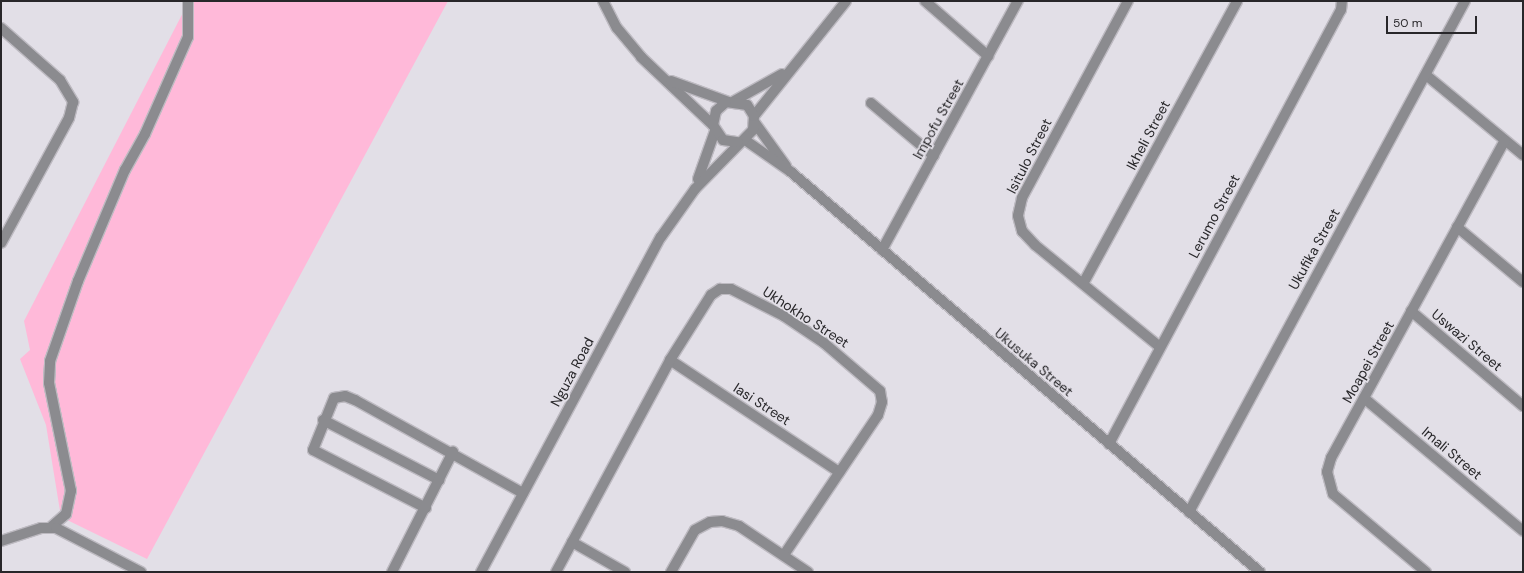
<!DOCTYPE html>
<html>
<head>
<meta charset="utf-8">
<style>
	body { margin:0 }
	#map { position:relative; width:1524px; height:573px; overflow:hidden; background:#e2dfe7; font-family:"DM Sans",sans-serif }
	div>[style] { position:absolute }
	.green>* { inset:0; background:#ffb9d9 }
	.roads { filter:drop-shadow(1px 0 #bdbac1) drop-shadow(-1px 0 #bdbac1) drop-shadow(0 1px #bdbac1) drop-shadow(0 -1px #bdbac1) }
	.minor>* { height:10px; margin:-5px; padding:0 5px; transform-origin:5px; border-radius:5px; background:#8b8b8f }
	span { translate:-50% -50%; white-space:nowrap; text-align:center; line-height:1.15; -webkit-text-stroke:3.5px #e2dfe7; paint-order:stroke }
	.street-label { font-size:14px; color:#28272a }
	.frame { position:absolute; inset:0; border:2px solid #28272a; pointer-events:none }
	.scale { position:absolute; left:1386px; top:16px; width:91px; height:18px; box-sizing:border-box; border:2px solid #28272a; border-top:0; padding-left:5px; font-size:12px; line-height:14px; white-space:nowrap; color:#28272a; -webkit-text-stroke:3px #e2dfe7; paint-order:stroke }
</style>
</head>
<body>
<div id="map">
	<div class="green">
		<i style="clip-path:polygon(189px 1px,448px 1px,147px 559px,61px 517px,46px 425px,20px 359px,30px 350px,24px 321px)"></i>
	</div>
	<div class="roads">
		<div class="minor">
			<i style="left:603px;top:1px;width:30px;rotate:63deg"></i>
			<i style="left:617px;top:28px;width:38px;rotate:50deg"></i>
			<i style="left:641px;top:57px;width:99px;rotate:43.4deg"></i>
			<i style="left:925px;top:1px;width:84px;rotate:41.1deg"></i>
			<i style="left:1128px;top:1px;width:224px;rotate:118.3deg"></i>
			<i style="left:1022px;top:198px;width:18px;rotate:103deg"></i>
			<i style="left:1018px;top:216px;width:16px;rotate:75deg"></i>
			<i style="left:1022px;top:231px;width:19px;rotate:47deg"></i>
			<i style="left:1035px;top:245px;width:161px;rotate:39.2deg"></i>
			<i style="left:1px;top:28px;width:79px;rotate:41.4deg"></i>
			<i style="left:60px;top:80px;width:26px;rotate:59deg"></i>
			<i style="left:73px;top:102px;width:16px;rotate:104deg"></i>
			<i style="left:69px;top:118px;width:142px;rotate:118.5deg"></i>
			<i style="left:1426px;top:75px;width:126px;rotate:39.5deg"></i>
			<i style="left:671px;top:81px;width:62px;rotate:19.9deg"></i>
			<i style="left:734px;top:101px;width:55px;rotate:-29.4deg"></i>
			<i style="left:871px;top:103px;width:82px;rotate:40.1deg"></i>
			<i style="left:754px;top:116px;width:147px;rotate:-51.3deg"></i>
			<i style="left:755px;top:123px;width:53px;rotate:54.2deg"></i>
			<i style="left:745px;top:140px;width:56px;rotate:34.8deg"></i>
			<i style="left:791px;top:172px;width:616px;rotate:40.46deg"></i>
			<i style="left:698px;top:179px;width:51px;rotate:-70.5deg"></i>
			<i style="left:1457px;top:227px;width:86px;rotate:39.8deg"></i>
			<i style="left:882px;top:250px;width:284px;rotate:-61.4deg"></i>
			<i style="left:1084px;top:282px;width:320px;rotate:-61.4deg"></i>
			<i style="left:1411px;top:311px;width:147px;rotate:40.3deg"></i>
			<i style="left:670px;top:360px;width:203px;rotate:33.5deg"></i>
			<i style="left:1364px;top:398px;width:207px;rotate:39.9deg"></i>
			<i style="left:323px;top:420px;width:131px;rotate:27.3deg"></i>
			<i style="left:1109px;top:444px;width:492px;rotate:-61.9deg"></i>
			<i style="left:1341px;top:10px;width:9px;rotate:-84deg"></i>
			<i style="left:426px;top:508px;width:127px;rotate:-152.8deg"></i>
			<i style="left:313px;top:450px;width:56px;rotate:-68deg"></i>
			<i style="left:334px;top:398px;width:11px;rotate:-10deg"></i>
			<i style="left:345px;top:396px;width:11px;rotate:22deg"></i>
			<i style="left:355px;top:400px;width:192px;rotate:29deg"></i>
			<i style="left:1189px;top:512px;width:581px;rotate:-61.63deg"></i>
			<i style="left:51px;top:527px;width:20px;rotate:-41deg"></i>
			<i style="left:66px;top:514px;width:24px;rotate:-78deg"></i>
			<i style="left:71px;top:491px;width:110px;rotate:-101.5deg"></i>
			<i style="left:49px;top:383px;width:22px;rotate:-87deg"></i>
			<i style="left:50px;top:361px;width:85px;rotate:-70.7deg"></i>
			<i style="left:78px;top:281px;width:121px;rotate:-67.1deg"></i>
			<i style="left:125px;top:170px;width:41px;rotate:-60.9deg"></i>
			<i style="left:145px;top:134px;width:106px;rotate:-66.1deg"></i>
			<i style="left:188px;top:37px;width:36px;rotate:-90deg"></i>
			<i style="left:1px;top:541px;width:42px;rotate:-18deg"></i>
			<i style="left:41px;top:528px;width:15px"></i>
			<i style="left:56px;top:528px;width:96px;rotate:27.4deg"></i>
			<i style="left:572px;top:542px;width:61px;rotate:29.5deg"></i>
			<i style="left:392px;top:572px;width:135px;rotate:-63.1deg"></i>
			<i style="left:481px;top:572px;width:380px;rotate:-61.8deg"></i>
			<i style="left:661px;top:237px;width:59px;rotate:-54.7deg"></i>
			<i style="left:695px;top:189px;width:83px;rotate:-45.5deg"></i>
			<i style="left:753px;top:130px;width:14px;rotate:-86deg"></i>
			<i style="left:754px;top:116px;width:13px;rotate:-122deg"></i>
			<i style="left:747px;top:105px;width:21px;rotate:-172deg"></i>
			<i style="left:726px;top:102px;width:13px;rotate:138deg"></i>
			<i style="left:716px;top:111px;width:14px;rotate:102deg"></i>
			<i style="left:713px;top:125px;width:18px;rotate:56deg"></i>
			<i style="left:723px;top:140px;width:15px;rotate:8deg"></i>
			<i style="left:556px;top:572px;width:241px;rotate:-61.7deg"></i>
			<i style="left:670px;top:360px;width:77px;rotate:-57.8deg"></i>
			<i style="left:711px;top:295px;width:11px;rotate:-34deg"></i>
			<i style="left:720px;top:289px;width:11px"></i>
			<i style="left:731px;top:289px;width:59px;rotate:27deg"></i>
			<i style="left:784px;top:316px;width:48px;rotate:34deg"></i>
			<i style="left:824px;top:343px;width:74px;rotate:40.6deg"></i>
			<i style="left:880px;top:391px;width:11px;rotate:80deg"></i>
			<i style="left:882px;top:402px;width:14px;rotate:107deg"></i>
			<i style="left:878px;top:415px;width:169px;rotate:123.9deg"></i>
			<i style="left:671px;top:572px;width:48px;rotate:-60.3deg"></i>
			<i style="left:695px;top:530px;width:17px;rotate:-28deg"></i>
			<i style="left:710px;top:522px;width:12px;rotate:-5deg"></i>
			<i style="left:722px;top:521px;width:18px;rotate:16deg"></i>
			<i style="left:739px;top:526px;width:83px;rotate:33.7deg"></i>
			<i style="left:1426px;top:572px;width:121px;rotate:-140deg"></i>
			<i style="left:1333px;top:494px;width:23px;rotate:-105deg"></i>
			<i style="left:1327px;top:472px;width:15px;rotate:-74deg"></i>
			<i style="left:1331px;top:458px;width:362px;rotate:-61.3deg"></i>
		</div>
	</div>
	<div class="street-label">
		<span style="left:938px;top:119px;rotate:-61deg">Impofu Street</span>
		<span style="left:1148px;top:135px;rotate:-62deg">Ikheli Street</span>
		<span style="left:1029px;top:156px;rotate:-63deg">Isitulo Street</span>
		<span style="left:1214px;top:216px;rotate:-62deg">Lerumo Street</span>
		<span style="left:1314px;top:249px;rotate:-61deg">Ukufika Street</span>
		<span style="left:806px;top:317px;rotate:33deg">Ukhokho Street</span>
		<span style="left:1467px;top:340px;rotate:40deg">Uswazi Street</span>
		<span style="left:1034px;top:362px;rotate:40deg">Ukusuka Street</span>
		<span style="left:1368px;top:362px;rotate:-61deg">Moapei Street</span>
		<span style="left:572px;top:372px;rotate:-62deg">Nguza Road</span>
		<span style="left:762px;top:404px;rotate:33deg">Iasi Street</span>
		<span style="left:1452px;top:453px;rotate:40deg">Imali Street</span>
	</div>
	<div class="frame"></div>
	<div class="scale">50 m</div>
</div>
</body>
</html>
